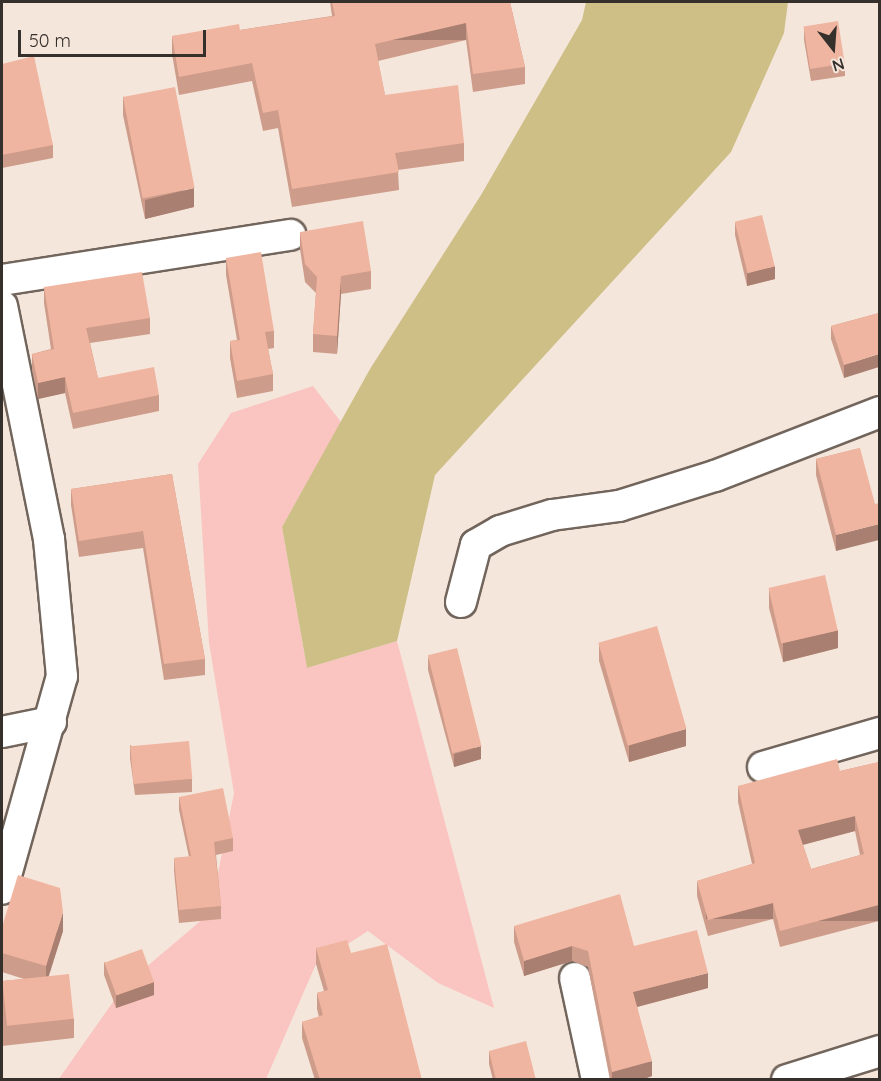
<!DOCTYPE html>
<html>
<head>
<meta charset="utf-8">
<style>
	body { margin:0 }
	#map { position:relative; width:881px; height:1081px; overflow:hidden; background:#f5e6db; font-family:Quicksand,sans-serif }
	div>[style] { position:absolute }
	.green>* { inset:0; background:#fac4c1 }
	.water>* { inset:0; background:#cebf87 }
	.roads { filter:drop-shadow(2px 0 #72655c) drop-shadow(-2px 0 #72655c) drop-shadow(0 2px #72655c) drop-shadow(0 -2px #72655c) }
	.minor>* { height:30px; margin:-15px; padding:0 15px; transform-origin:15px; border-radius:15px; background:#fff }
	.wall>* { inset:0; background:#ce9c8a }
	.shaded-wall>* { inset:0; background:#a87f70; transform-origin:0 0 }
	.building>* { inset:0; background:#f0b5a0; transform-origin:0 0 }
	span { translate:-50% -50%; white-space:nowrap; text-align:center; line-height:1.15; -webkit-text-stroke:6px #f5e6db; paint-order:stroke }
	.frame { position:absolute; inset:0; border:3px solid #36302c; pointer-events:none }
	.north { position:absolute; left:803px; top:18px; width:60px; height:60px; -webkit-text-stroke:4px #f5e6db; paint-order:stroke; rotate:163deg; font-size:16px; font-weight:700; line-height:24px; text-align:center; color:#36302c }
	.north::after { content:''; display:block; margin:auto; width:21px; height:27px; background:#36302c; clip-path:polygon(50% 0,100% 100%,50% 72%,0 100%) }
	.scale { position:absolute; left:18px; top:30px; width:188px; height:27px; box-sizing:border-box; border:3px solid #36302c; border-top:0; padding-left:8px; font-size:18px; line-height:21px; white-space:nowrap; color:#36302c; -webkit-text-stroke:4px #f5e6db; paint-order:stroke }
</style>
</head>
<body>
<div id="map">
	<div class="green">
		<i style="clip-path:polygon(313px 386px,341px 422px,282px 527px,307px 668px,397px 641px,494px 1008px,438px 983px,368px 931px,316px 964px,266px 1079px,58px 1080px,125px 985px,210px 913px,234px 793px,209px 643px,198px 464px,231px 413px)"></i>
	</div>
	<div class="water">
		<i style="clip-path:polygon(586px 2px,788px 2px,784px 33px,731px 152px,435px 475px,397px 641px,307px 668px,282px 527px,370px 369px,481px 195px,582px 20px)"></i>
	</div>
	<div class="roads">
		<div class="minor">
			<i style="left:2px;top:280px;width:292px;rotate:-8.9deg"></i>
			<i style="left:2px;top:306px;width:238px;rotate:78.6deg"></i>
			<i style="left:49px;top:539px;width:138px;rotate:84.6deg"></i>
			<i style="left:62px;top:676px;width:221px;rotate:105.7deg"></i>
			<i style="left:461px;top:602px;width:59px;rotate:-75.3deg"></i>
			<i style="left:476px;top:545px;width:28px;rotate:-30deg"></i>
			<i style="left:500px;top:531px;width:54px;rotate:-17.1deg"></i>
			<i style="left:552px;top:515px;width:68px;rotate:-7.7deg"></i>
			<i style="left:619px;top:506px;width:101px;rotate:-17.4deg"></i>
			<i style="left:715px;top:476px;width:177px;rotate:-21.2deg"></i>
			<i style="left:2px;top:732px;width:50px;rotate:-11.5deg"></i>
			<i style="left:763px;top:767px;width:122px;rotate:-16.2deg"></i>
			<i style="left:575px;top:978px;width:104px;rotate:77.8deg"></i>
			<i style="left:787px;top:1080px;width:97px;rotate:-17.3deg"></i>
		</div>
	</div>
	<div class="wall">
		<i style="clip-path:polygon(330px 2px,510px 2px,525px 67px,525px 84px,473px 92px,466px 40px,378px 61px,385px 95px,464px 143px,464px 161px,398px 170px,399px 190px,292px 207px,278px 128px,263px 131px,252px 81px,179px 95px,172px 54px,172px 36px,240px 30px,332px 16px)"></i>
		<i style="clip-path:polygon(804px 27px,845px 63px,845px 76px,811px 81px,804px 40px)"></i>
		<i style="clip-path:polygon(2px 64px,53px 145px,53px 158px,2px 168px)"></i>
		<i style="clip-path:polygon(123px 96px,194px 207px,145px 219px,123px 115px)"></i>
		<i style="clip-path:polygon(735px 222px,775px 279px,747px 286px,735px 235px)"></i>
		<i style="clip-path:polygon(300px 232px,371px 271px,371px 289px,341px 294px,337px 354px,313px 352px,313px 334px,316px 293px,305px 282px,300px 249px)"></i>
		<i style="clip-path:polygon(226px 258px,274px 331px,274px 348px,268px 349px,273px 374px,273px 391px,237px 398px,230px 358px,230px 341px,237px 340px,226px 275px)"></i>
		<i style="clip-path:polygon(44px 287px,150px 318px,150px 334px,90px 343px,98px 378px,159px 395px,159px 411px,73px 429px,65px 393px,38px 399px,32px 370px,32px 354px,51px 349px,44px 303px)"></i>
		<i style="clip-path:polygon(879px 313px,844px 378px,831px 339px,831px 326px)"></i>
		<i style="clip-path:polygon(860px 448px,836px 551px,816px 475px,816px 459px)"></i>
		<i style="clip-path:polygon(172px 474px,205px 659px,205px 675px,164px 680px,143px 548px,79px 557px,71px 505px,71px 489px)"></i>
		<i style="clip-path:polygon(769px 589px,838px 648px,783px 662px,769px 608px)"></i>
		<i style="clip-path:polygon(599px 644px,686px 746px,629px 762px,599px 661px)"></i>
		<i style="clip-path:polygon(428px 657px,481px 759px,454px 767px,428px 670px)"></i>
		<i style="clip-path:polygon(130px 745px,192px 779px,192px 792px,135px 795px,130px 758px)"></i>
		<i style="clip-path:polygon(evenodd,879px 762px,879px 921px,780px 947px,773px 919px,708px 936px,697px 896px,697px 881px,752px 864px,738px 802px,738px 786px,840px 771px,879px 762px,855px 831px,860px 855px,811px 869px,803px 845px,855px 831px)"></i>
		<i style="clip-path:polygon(179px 797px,233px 838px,233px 851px,216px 855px,221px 906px,221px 919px,179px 923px,174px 871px,174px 858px,189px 857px,179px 810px)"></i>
		<i style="clip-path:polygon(514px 926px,634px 946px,708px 988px,637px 1007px,652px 1076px,641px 1080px,610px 1080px,588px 967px,572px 961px,524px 976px,514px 942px)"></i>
		<i style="clip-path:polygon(2px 927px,63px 931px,48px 976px,74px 1019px,74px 1038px,2px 1046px,2px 981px,24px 979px,2px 972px)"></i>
		<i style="clip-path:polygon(316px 948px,351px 953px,422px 1080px,315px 1080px,302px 1038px,302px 1022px,319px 1017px,317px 1009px,317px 993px,324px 991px,316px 964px)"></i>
		<i style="clip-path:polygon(104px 962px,154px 995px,116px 1008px,104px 975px)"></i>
		<i style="clip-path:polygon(489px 1051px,536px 1080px,493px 1080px,489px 1064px)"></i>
	</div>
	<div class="shaded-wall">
		<i style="left:466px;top:23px;width:17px;height:93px;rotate:90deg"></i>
		<i style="clip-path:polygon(194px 188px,194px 207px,145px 219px,145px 200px)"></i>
		<i style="clip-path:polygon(775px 266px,775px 279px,747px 286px,747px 273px)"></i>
		<i style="clip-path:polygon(341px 276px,341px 294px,337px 354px,337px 336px)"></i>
		<i style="clip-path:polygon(879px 354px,879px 367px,844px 378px,844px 365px)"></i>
		<i style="clip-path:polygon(65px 377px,65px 393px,38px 399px,38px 383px)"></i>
		<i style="clip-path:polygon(879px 524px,879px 540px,836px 551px,836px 535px)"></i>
		<i style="clip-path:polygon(838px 630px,838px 648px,783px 662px,783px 643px)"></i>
		<i style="clip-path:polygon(686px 729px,686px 746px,629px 762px,629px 745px)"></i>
		<i style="clip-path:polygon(481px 746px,481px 759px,454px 767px,454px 754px)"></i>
		<i style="clip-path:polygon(855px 816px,855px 831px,798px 846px,798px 830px)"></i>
		<i style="left:773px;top:903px;width:16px;height:67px;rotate:90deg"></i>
		<i style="left:879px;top:905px;width:16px;height:102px;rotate:90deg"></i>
		<i style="clip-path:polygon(63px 912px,63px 931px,46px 985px,46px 966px)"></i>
		<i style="clip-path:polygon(572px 946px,572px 961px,524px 976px,524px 961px)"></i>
		<i style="clip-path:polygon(708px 973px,708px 988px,633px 1008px,633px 992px)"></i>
		<i style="clip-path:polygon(154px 982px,154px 995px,116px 1008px,116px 995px)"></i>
		<i style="clip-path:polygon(652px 1061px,652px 1076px,641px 1080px,612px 1080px,612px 1072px)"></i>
	</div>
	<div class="building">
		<i style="clip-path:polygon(332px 2px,510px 2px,525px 67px,473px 74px,466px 23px,375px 44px,385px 95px,458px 85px,464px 143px,395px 153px,399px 172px,292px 189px,278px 110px,263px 113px,252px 63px,179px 77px,172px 36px,239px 24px,240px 30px,335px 16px)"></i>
		<i style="left:838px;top:21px;width:43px;height:35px;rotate:81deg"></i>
		<i style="clip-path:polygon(34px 56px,53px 145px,2px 155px,2px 64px)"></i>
		<i style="left:175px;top:87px;width:103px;height:53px;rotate:79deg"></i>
		<i style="left:762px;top:215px;width:53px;height:28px;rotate:76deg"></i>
		<i style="clip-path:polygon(363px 221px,371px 271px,341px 276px,337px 336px,313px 334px,317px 277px,305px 264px,300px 232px)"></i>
		<i style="clip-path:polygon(261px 252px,274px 331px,265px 332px,273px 374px,237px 381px,230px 341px,240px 340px,226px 258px)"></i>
		<i style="clip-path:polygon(142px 272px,150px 318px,86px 328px,98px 378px,154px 367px,159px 395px,73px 413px,65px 377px,38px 383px,32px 354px,54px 349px,44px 287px)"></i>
		<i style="clip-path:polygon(879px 313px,879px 354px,844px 365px,831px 326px)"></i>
		<i style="clip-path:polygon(860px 448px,875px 504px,879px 503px,879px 524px,836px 535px,816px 459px)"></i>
		<i style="clip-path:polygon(172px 474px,205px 659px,164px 664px,143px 531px,79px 541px,71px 489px)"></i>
		<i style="left:825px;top:575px;width:57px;height:58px;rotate:77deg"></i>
		<i style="left:657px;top:626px;width:107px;height:61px;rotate:74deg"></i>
		<i style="left:457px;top:648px;width:101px;height:30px;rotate:76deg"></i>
		<i style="left:189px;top:741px;width:38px;height:59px;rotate:85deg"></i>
		<i style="clip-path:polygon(evenodd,837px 759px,840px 771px,879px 762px,879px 905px,780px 931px,773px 903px,708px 920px,697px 881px,755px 863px,738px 786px,837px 759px,855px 816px,864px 854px,811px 869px,798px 830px,855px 816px)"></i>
		<i style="clip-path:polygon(223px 788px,233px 838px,214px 842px,221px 906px,179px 910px,174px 858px,191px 856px,179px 797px)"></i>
		<i style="clip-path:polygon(18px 875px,60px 888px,63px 912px,46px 966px,2px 953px,2px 927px)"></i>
		<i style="clip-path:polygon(620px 894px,634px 946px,697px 930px,708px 973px,633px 992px,652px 1061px,612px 1072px,588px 951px,572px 946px,524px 961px,514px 926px)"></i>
		<i style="clip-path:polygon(347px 940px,351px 953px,387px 944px,422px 1080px,320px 1080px,302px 1022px,323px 1015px,317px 993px,328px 990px,316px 948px)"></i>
		<i style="left:142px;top:949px;width:35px;height:40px;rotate:70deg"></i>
		<i style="left:69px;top:974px;width:45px;height:67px;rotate:84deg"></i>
		<i style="clip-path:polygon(526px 1041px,536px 1080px,496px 1080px,489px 1051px)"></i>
	</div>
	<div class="frame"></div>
	<div class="north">N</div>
	<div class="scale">50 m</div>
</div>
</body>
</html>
